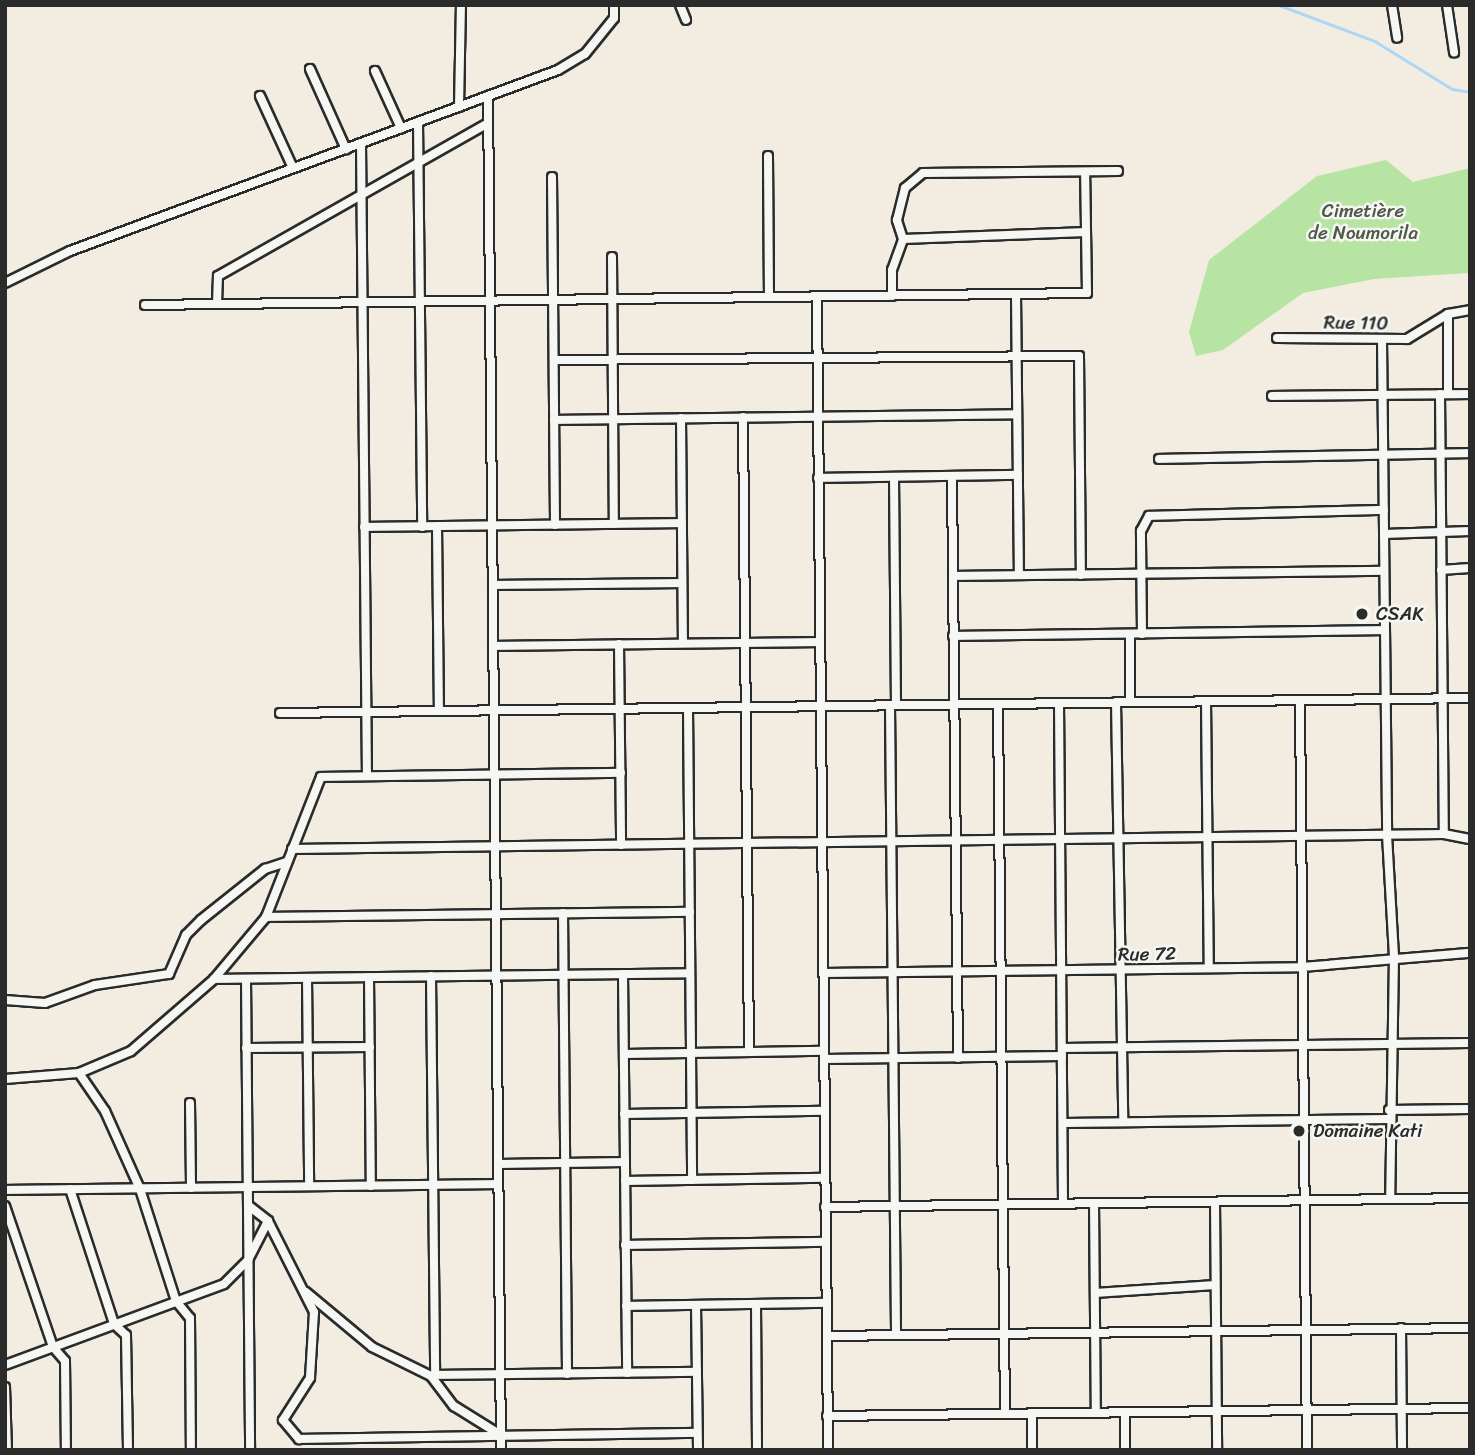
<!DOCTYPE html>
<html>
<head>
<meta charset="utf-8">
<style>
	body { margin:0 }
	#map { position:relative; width:1475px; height:1455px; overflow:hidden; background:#f2ede0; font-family:Sriracha,sans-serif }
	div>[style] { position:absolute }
	.green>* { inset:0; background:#b7e4a2 }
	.stream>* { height:2.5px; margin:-1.25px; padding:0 1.25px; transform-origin:1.25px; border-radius:1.25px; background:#acd7f7 }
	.roads { filter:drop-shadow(2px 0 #2b2b2b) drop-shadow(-2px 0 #2b2b2b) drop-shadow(0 2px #2b2b2b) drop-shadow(0 -2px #2b2b2b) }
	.minor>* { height:8px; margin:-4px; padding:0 4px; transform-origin:4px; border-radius:4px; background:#f6f6f2 }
	.dots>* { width:19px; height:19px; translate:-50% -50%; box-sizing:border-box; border:4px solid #f6f6f2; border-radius:50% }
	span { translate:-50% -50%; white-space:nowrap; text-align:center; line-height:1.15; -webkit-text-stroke:5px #f6f6f2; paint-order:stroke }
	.park-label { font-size:19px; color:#4e5949 }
	.street-label { font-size:19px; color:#2b2b2b }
	.poi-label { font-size:19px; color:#2b2b2b }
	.left { translate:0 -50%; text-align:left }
	.frame { position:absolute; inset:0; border:7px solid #2b2b2b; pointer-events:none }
</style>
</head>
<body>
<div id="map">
	<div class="green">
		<i style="clip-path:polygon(1386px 160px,1413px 182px,1470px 168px,1470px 273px,1374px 279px,1303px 293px,1223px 350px,1196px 356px,1189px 332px,1209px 260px,1317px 176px)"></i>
	</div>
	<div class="stream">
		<i style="left:1279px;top:5px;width:103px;rotate:20.6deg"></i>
		<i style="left:1375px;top:41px;width:91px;rotate:31.9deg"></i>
		<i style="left:1452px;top:89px;width:18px;rotate:9deg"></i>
	</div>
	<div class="roads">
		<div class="minor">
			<i style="left:680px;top:5px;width:16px;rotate:68deg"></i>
			<i style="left:1392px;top:5px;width:33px;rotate:81deg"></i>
			<i style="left:1447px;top:5px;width:48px;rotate:81.5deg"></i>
			<i style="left:310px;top:69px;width:88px;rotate:65.8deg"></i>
			<i style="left:375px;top:71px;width:63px;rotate:65.5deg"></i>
			<i style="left:260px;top:96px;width:79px;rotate:65.4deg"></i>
			<i style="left:488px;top:96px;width:1354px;rotate:89.45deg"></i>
			<i style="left:459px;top:107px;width:102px;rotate:-88.9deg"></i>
			<i style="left:418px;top:122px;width:405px;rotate:89.4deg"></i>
			<i style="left:361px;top:143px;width:633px;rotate:89.46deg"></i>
			<i style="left:768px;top:156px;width:141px;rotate:89.6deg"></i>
			<i style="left:552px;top:177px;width:348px;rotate:89.5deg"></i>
			<i style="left:1086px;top:232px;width:183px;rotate:177.8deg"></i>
			<i style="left:903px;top:239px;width:20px;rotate:-108deg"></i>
			<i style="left:897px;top:220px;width:33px;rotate:-76deg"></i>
			<i style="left:905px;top:188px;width:23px;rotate:-40deg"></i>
			<i style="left:923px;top:173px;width:195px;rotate:-0.6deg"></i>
			<i style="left:612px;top:257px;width:267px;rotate:89.6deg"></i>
			<i style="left:5px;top:283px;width:72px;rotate:-26.2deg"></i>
			<i style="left:70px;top:251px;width:520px;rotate:-20.35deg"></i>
			<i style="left:558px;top:70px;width:31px;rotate:-31deg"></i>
			<i style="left:585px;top:54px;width:46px;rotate:-51.1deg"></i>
			<i style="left:614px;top:18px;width:13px;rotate:-90deg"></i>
			<i style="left:1016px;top:294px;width:281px;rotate:89.4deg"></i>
			<i style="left:892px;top:296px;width:26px;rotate:-90deg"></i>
			<i style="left:892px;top:270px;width:33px;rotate:-70deg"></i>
			<i style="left:817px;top:297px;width:1153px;rotate:89.45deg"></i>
			<i style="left:217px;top:304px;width:28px;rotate:-88deg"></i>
			<i style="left:218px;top:276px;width:310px;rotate:-29.5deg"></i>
			<i style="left:145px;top:305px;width:942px;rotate:-0.73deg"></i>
			<i style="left:1087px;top:293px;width:121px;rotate:-90.9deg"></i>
			<i style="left:1448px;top:314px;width:80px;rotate:90deg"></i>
			<i style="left:1277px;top:338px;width:130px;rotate:0.4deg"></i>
			<i style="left:1407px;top:339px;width:48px;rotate:-31.4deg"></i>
			<i style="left:1448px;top:314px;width:22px;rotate:-10deg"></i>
			<i style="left:1382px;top:340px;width:495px;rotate:89.4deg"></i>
			<i style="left:1387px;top:835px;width:121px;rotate:86.7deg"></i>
			<i style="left:1394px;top:956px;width:243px;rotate:90.9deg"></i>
			<i style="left:554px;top:360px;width:525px;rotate:-0.44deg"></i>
			<i style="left:1079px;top:356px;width:219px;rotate:89.5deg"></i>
			<i style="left:1440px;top:394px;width:440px;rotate:89.5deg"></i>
			<i style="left:1272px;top:396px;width:198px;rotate:-0.6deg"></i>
			<i style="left:743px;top:417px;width:635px;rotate:89.46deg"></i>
			<i style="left:681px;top:418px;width:225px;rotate:89.5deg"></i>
			<i style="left:554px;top:420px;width:463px;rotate:-0.7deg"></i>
			<i style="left:1159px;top:459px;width:311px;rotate:-1.1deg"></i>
			<i style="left:952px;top:476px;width:582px;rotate:89.41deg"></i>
			<i style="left:894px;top:477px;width:228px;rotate:89.5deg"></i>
			<i style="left:818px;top:478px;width:200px;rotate:-0.9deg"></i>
			<i style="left:437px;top:526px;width:185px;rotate:89.4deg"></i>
			<i style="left:364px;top:527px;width:318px;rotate:-0.7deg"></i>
			<i style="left:1384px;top:534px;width:86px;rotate:-2deg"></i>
			<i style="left:1441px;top:570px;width:29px;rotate:-4deg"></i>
			<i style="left:953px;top:576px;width:431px;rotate:-0.7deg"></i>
			<i style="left:493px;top:585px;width:189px;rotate:-0.6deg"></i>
			<i style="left:1130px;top:634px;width:68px;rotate:90deg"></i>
			<i style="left:1142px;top:634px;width:103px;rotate:-90.6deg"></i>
			<i style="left:1141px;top:531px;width:17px;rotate:-62deg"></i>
			<i style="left:1149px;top:516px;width:235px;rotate:-1.5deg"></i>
			<i style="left:953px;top:636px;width:432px;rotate:-0.8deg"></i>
			<i style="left:619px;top:644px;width:201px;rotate:89.4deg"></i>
			<i style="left:493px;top:646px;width:327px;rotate:-0.7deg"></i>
			<i style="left:1300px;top:700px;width:750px;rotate:89.47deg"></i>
			<i style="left:1206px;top:701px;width:267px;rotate:89.4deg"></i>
			<i style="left:1116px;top:702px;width:420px;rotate:89deg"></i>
			<i style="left:1059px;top:703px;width:501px;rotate:89.54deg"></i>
			<i style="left:998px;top:704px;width:710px;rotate:89.44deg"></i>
			<i style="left:890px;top:705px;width:630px;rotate:89.45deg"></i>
			<i style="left:688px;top:708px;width:472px;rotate:89.5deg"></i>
			<i style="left:280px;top:713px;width:1190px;rotate:-0.72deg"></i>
			<i style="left:292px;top:849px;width:1152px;rotate:-0.75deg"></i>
			<i style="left:1444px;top:834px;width:26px;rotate:11deg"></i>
			<i style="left:563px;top:913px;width:461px;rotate:89.5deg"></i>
			<i style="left:266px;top:917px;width:424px;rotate:-0.7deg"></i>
			<i style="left:823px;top:973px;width:479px;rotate:-0.7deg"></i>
			<i style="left:1302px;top:967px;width:169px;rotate:-4.8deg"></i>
			<i style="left:623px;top:974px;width:399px;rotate:89.4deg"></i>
			<i style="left:431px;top:976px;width:399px;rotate:89.4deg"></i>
			<i style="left:435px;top:1375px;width:262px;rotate:-0.7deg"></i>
			<i style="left:369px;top:977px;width:209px;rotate:89.5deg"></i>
			<i style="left:307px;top:978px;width:208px;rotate:89.4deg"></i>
			<i style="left:214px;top:979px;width:476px;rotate:-0.7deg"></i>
			<i style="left:246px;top:979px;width:471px;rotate:89.5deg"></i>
			<i style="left:5px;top:1000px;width:40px;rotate:4.3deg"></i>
			<i style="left:45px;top:1003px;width:53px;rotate:-19.8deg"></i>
			<i style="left:95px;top:985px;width:75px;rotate:-8.5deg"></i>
			<i style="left:169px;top:974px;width:43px;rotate:-66.4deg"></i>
			<i style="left:186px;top:935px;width:21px;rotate:-45deg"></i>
			<i style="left:201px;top:920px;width:82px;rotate:-38.6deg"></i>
			<i style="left:265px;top:869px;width:23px;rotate:-18deg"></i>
			<i style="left:246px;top:1048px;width:124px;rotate:-0.5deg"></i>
			<i style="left:1062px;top:1048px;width:408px;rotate:-0.7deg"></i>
			<i style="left:624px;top:1054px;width:200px;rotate:-0.9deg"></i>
			<i style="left:824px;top:1059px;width:238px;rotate:-0.7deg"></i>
			<i style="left:79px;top:1073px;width:46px;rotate:55.6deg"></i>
			<i style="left:105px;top:1111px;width:85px;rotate:65.8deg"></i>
			<i style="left:140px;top:1189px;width:118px;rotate:72.2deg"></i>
			<i style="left:176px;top:1301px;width:22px;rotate:51deg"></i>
			<i style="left:190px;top:1318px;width:132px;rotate:89.6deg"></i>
			<i style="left:5px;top:1079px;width:74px;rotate:-4.6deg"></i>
			<i style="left:79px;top:1073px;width:56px;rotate:-22.9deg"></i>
			<i style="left:131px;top:1051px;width:110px;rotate:-40.9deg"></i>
			<i style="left:214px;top:979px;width:81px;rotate:-50deg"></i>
			<i style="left:266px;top:917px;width:150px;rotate:-68.6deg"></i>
			<i style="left:321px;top:777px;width:300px;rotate:-0.8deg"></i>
			<i style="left:190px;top:1103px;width:85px;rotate:89.3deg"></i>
			<i style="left:1389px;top:1110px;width:81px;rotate:-0.7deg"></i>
			<i style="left:624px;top:1114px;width:200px;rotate:-0.9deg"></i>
			<i style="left:1063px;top:1123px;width:326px;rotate:-0.7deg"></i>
			<i style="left:498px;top:1164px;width:127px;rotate:-0.9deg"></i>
			<i style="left:625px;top:1181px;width:200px;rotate:-0.9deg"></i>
			<i style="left:70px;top:1189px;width:142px;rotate:71.9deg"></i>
			<i style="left:114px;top:1324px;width:16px;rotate:43deg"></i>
			<i style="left:126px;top:1335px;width:115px;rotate:89deg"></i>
			<i style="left:5px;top:1190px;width:493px;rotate:-0.7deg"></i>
			<i style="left:1215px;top:1202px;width:248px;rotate:89.5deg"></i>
			<i style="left:1094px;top:1203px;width:210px;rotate:89.5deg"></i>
			<i style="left:5px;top:1206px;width:149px;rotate:71.2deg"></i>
			<i style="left:53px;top:1347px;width:18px;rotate:49deg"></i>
			<i style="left:65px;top:1361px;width:89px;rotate:89.4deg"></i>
			<i style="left:249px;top:1206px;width:24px;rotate:38deg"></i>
			<i style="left:268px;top:1221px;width:102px;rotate:63.2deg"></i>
			<i style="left:314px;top:1312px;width:66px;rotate:93.5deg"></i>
			<i style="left:310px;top:1378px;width:50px;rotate:122.7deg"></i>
			<i style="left:283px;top:1420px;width:25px;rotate:50deg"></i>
			<i style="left:299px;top:1439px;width:398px;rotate:-0.9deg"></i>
			<i style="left:825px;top:1207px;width:645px;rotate:-0.8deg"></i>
			<i style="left:625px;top:1245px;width:201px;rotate:-0.9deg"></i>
			<i style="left:306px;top:1292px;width:86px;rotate:39.8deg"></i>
			<i style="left:372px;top:1347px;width:66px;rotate:26.2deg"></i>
			<i style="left:431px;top:1376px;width:38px;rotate:53deg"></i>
			<i style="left:454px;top:1406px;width:53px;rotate:31.9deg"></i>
			<i style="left:1095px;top:1293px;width:120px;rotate:-3.8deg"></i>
			<i style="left:756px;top:1304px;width:146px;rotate:89.6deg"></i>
			<i style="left:696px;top:1305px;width:145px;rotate:89.2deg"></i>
			<i style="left:626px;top:1306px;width:200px;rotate:-0.9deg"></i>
			<i style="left:1401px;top:1328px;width:122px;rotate:89.5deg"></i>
			<i style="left:827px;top:1336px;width:643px;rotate:-0.71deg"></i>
			<i style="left:5px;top:1365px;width:233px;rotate:-20.3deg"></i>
			<i style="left:224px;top:1284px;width:34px;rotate:-45deg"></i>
			<i style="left:248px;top:1260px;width:44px;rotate:-62.9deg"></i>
			<i style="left:5px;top:1387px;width:63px;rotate:88.2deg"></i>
			<i style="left:1125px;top:1413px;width:37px;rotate:90deg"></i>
			<i style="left:1032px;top:1414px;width:36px;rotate:90deg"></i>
			<i style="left:827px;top:1416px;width:643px;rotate:-0.71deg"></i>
		</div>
	</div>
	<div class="dots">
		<i style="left:1362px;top:614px;background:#2b2b2b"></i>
		<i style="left:1299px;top:1131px;background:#2b2b2b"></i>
	</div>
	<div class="park-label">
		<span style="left:1363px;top:222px">Cimetière<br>de Noumorila</span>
	</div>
	<div class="street-label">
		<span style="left:1356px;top:323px;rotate:1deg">Rue 110</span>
		<span style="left:1147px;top:954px;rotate:-1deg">Rue 72</span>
	</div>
	<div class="poi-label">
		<span class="left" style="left:1376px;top:614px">CSAK</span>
		<span class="left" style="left:1313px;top:1131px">Domaine Kati</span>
	</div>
	<div class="frame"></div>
</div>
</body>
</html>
